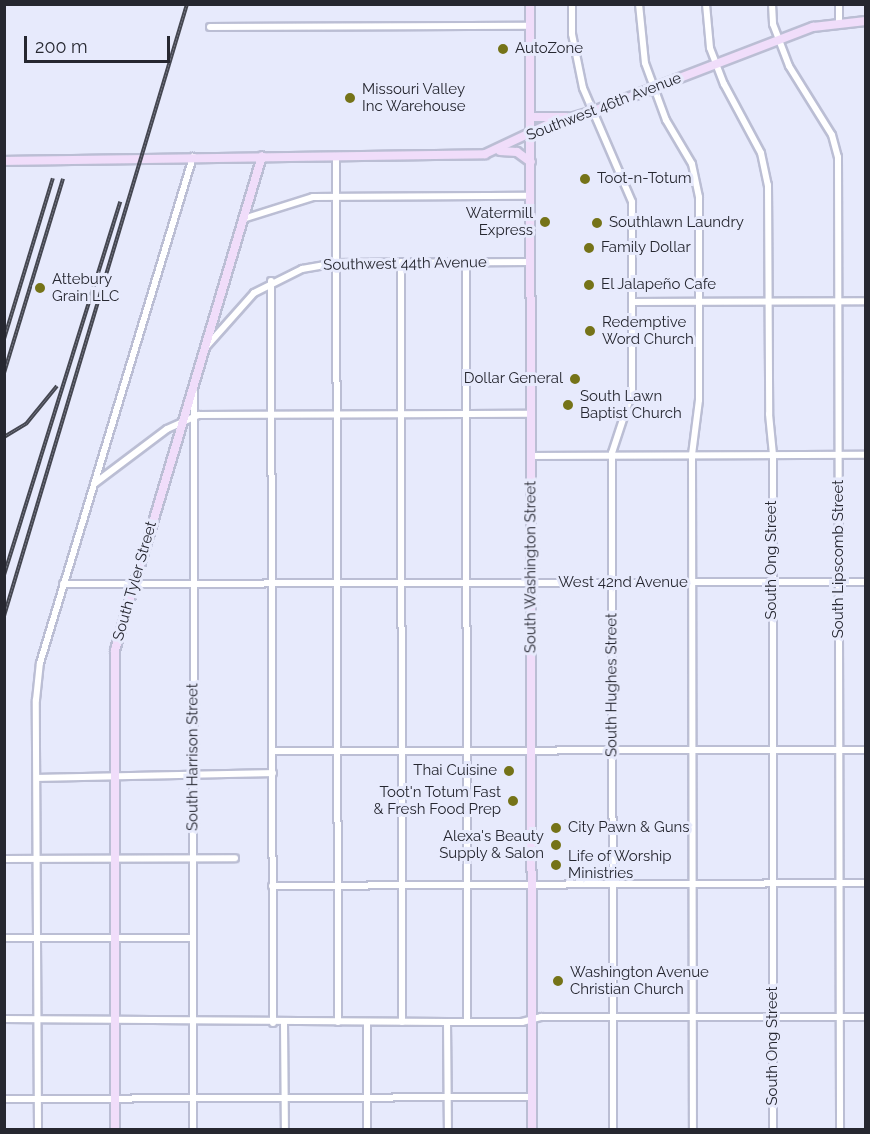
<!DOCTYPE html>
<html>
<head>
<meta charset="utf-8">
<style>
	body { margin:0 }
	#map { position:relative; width:870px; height:1134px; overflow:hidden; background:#e7eafc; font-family:Raleway,sans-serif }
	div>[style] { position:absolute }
	.roads { filter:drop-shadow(2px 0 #bbbed4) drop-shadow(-2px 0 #bbbed4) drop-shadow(0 2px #bbbed4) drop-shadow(0 -2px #bbbed4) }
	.minor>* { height:6px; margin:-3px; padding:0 3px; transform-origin:3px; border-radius:3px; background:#fff }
	.major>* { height:8px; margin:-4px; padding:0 4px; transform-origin:4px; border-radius:4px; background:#f0ddfa }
	.rail>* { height:4px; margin-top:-2px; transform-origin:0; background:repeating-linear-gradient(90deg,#e7eafc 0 4.5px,#454751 0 9px); box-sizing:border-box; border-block:2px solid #454751 }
	.dots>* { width:16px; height:16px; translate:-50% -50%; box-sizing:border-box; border:3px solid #e7eafc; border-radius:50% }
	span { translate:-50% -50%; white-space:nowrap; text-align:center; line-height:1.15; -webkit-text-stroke:6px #e7eafc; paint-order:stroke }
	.poi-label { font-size:15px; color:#262730 }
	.left { translate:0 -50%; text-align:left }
	.right { translate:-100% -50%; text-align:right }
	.street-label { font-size:15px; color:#262730 }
	.frame { position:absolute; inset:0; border:6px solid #262730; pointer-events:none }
	.scale { position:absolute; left:24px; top:36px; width:146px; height:27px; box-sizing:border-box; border:3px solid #262730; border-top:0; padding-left:8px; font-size:18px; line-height:21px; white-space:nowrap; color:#262730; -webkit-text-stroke:4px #e7eafc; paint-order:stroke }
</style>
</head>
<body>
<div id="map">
	<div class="roads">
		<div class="minor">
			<i style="left:572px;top:4px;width:30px;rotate:90deg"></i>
			<i style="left:572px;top:34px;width:55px;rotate:78.5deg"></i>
			<i style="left:583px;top:88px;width:124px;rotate:66.7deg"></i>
			<i style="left:632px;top:202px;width:190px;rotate:90deg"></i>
			<i style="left:632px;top:392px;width:64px;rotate:108.2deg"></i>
			<i style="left:612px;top:453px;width:677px;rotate:89.92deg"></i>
			<i style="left:639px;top:4px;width:59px;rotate:84.2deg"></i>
			<i style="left:645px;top:63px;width:61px;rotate:69.8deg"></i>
			<i style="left:666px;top:120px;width:51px;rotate:59.4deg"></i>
			<i style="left:692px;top:164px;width:34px;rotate:78deg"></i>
			<i style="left:699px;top:197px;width:203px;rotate:90deg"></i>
			<i style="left:699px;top:400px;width:55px;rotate:97.3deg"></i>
			<i style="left:692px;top:455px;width:675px;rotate:89.92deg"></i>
			<i style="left:706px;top:4px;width:44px;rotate:84.8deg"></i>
			<i style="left:710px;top:48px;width:39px;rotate:69deg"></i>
			<i style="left:724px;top:84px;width:78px;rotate:61.8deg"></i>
			<i style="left:761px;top:153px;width:33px;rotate:78deg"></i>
			<i style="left:768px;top:185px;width:229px;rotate:89.7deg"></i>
			<i style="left:769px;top:414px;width:41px;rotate:84.4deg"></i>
			<i style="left:773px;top:455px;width:675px;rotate:90deg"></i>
			<i style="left:772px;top:4px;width:20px;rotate:87deg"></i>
			<i style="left:773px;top:24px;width:45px;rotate:69.1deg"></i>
			<i style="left:789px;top:66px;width:81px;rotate:58.1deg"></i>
			<i style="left:832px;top:135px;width:23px;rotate:75deg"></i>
			<i style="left:838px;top:157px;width:973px;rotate:89.88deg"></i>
			<i style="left:839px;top:4px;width:18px;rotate:90deg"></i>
			<i style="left:210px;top:27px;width:320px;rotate:-0.2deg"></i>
			<i style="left:336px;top:156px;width:866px;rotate:89.87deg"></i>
			<i style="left:243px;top:219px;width:73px;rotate:-17.4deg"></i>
			<i style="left:313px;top:197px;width:218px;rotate:-0.3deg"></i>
			<i style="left:401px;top:262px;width:760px;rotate:89.92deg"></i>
			<i style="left:466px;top:262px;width:760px;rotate:89.92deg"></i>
			<i style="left:271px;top:281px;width:742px;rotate:89.85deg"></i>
			<i style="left:632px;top:302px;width:234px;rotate:-0.2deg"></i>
			<i style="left:206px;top:347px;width:72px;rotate:-48.4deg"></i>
			<i style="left:254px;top:293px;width:54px;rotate:-26.6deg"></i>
			<i style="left:302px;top:269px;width:35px;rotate:-10deg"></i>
			<i style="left:336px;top:263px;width:194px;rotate:-0.3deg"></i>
			<i style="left:531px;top:456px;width:335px;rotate:-0.2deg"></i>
			<i style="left:94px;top:484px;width:91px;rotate:-37deg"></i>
			<i style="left:167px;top:429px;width:35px;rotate:-24deg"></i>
			<i style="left:199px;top:415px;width:332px;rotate:-0.2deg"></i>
			<i style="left:63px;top:584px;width:803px;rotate:-0.14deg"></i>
			<i style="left:273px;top:751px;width:593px;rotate:-0.1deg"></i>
			<i style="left:37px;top:778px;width:236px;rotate:-1.2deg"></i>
			<i style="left:4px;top:859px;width:231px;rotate:-0.2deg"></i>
			<i style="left:272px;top:886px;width:594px;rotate:-0.29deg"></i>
			<i style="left:4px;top:938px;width:189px"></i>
			<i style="left:4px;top:1019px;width:443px;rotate:0.4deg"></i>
			<i style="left:447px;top:1022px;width:75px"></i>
			<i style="left:522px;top:1022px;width:20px;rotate:-15deg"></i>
			<i style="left:541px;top:1017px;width:325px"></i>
			<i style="left:367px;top:1022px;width:108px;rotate:90deg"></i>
			<i style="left:447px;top:1022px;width:108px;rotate:89.5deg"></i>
			<i style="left:284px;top:1023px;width:107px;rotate:89.5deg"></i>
			<i style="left:4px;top:1099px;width:529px;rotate:-0.22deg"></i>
			<i style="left:38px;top:1130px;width:430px;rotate:-90.3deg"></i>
			<i style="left:36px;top:700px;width:37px;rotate:-84deg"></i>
			<i style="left:40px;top:663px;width:529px;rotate:-73.18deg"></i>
			<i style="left:193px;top:1130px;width:738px;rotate:-89.92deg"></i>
		</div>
		<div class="major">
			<i style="left:530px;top:4px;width:1126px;rotate:89.9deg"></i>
			<i style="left:530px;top:117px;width:36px"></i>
			<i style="left:500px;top:151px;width:17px;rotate:3deg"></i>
			<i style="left:517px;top:152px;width:17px;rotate:36deg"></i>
			<i style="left:4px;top:161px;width:481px;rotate:-0.8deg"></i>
			<i style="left:485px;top:154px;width:68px;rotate:-25.1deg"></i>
			<i style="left:547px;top:125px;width:46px;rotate:-16.5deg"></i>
			<i style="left:591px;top:112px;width:238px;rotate:-21deg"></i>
			<i style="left:813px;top:27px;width:53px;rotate:-6.5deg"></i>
			<i style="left:115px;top:1130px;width:480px;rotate:-90deg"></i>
			<i style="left:115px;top:650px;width:515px;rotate:-73.43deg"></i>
		</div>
	</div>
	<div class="rail">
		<i style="left:4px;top:339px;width:168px;rotate:-73.1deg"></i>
		<i style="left:4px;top:373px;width:203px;rotate:-73.1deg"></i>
		<i style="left:4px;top:437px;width:26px;rotate:-31deg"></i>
		<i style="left:26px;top:424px;width:49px;rotate:-50.8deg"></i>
		<i style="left:4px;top:575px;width:391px;rotate:-72.7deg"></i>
		<i style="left:4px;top:616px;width:639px;rotate:-73.35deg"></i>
	</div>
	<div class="dots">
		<i style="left:503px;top:49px;background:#757318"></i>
		<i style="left:350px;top:98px;background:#757318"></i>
		<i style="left:585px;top:179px;background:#757318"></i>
		<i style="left:545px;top:222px;background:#757318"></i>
		<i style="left:597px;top:223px;background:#757318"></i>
		<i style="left:589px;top:248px;background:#757318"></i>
		<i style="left:589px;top:285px;background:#757318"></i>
		<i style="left:40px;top:288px;background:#757318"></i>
		<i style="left:590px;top:331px;background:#757318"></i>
		<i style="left:575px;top:379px;background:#757318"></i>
		<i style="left:568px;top:405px;background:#757318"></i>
		<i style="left:509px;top:771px;background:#757318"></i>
		<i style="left:513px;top:801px;background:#757318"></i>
		<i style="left:556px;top:828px;background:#757318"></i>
		<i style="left:556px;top:845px;background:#757318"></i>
		<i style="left:556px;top:865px;background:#757318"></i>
		<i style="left:558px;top:981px;background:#757318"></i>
	</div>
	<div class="poi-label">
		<span class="left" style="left:515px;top:49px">AutoZone</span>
		<span class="left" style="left:362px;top:98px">Missouri Valley<br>Inc Warehouse</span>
		<span class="left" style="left:597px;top:179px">Toot-n-Totum</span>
		<span class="right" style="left:533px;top:222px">Watermill<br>Express</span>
		<span class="left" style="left:609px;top:223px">Southlawn Laundry</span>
		<span class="left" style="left:601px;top:248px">Family Dollar</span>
		<span class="left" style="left:52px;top:288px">Attebury<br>Grain LLC</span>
		<span class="left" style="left:601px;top:285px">El Jalapeño Cafe</span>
		<span class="left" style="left:602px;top:331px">Redemptive<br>Word Church</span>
		<span class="right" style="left:563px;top:379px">Dollar General</span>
		<span class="left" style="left:580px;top:405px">South Lawn<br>Baptist Church</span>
		<span class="right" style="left:497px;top:771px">Thai Cuisine</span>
		<span class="right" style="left:501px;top:801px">Toot'n Totum Fast<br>&amp; Fresh Food Prep</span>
		<span class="left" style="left:568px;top:828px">City Pawn &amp; Guns</span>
		<span class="right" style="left:544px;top:845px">Alexa's Beauty<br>Supply &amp; Salon</span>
		<span class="left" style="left:568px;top:865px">Life of Worship<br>Ministries</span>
		<span class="left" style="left:570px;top:981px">Washington Avenue<br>Christian Church</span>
	</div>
	<div class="street-label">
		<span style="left:604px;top:107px;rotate:-21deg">Southwest 46th Avenue</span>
		<span style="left:405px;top:264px;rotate:-1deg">Southwest 44th Avenue</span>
		<span style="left:839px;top:559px;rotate:-90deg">South Lipscomb Street</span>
		<span style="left:772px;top:560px;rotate:-90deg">South Ong Street</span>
		<span style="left:531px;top:567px;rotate:-90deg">South Washington Street</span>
		<span style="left:135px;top:581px;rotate:-74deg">South Tyler Street</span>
		<span style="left:623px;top:583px">West 42nd Avenue</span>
		<span style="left:612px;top:685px;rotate:-90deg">South Hughes Street</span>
		<span style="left:193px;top:757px;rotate:-90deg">South Harrison Street</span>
		<span style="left:773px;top:1046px;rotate:-90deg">South Ong Street</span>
	</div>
	<div class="frame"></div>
	<div class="scale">200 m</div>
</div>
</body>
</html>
